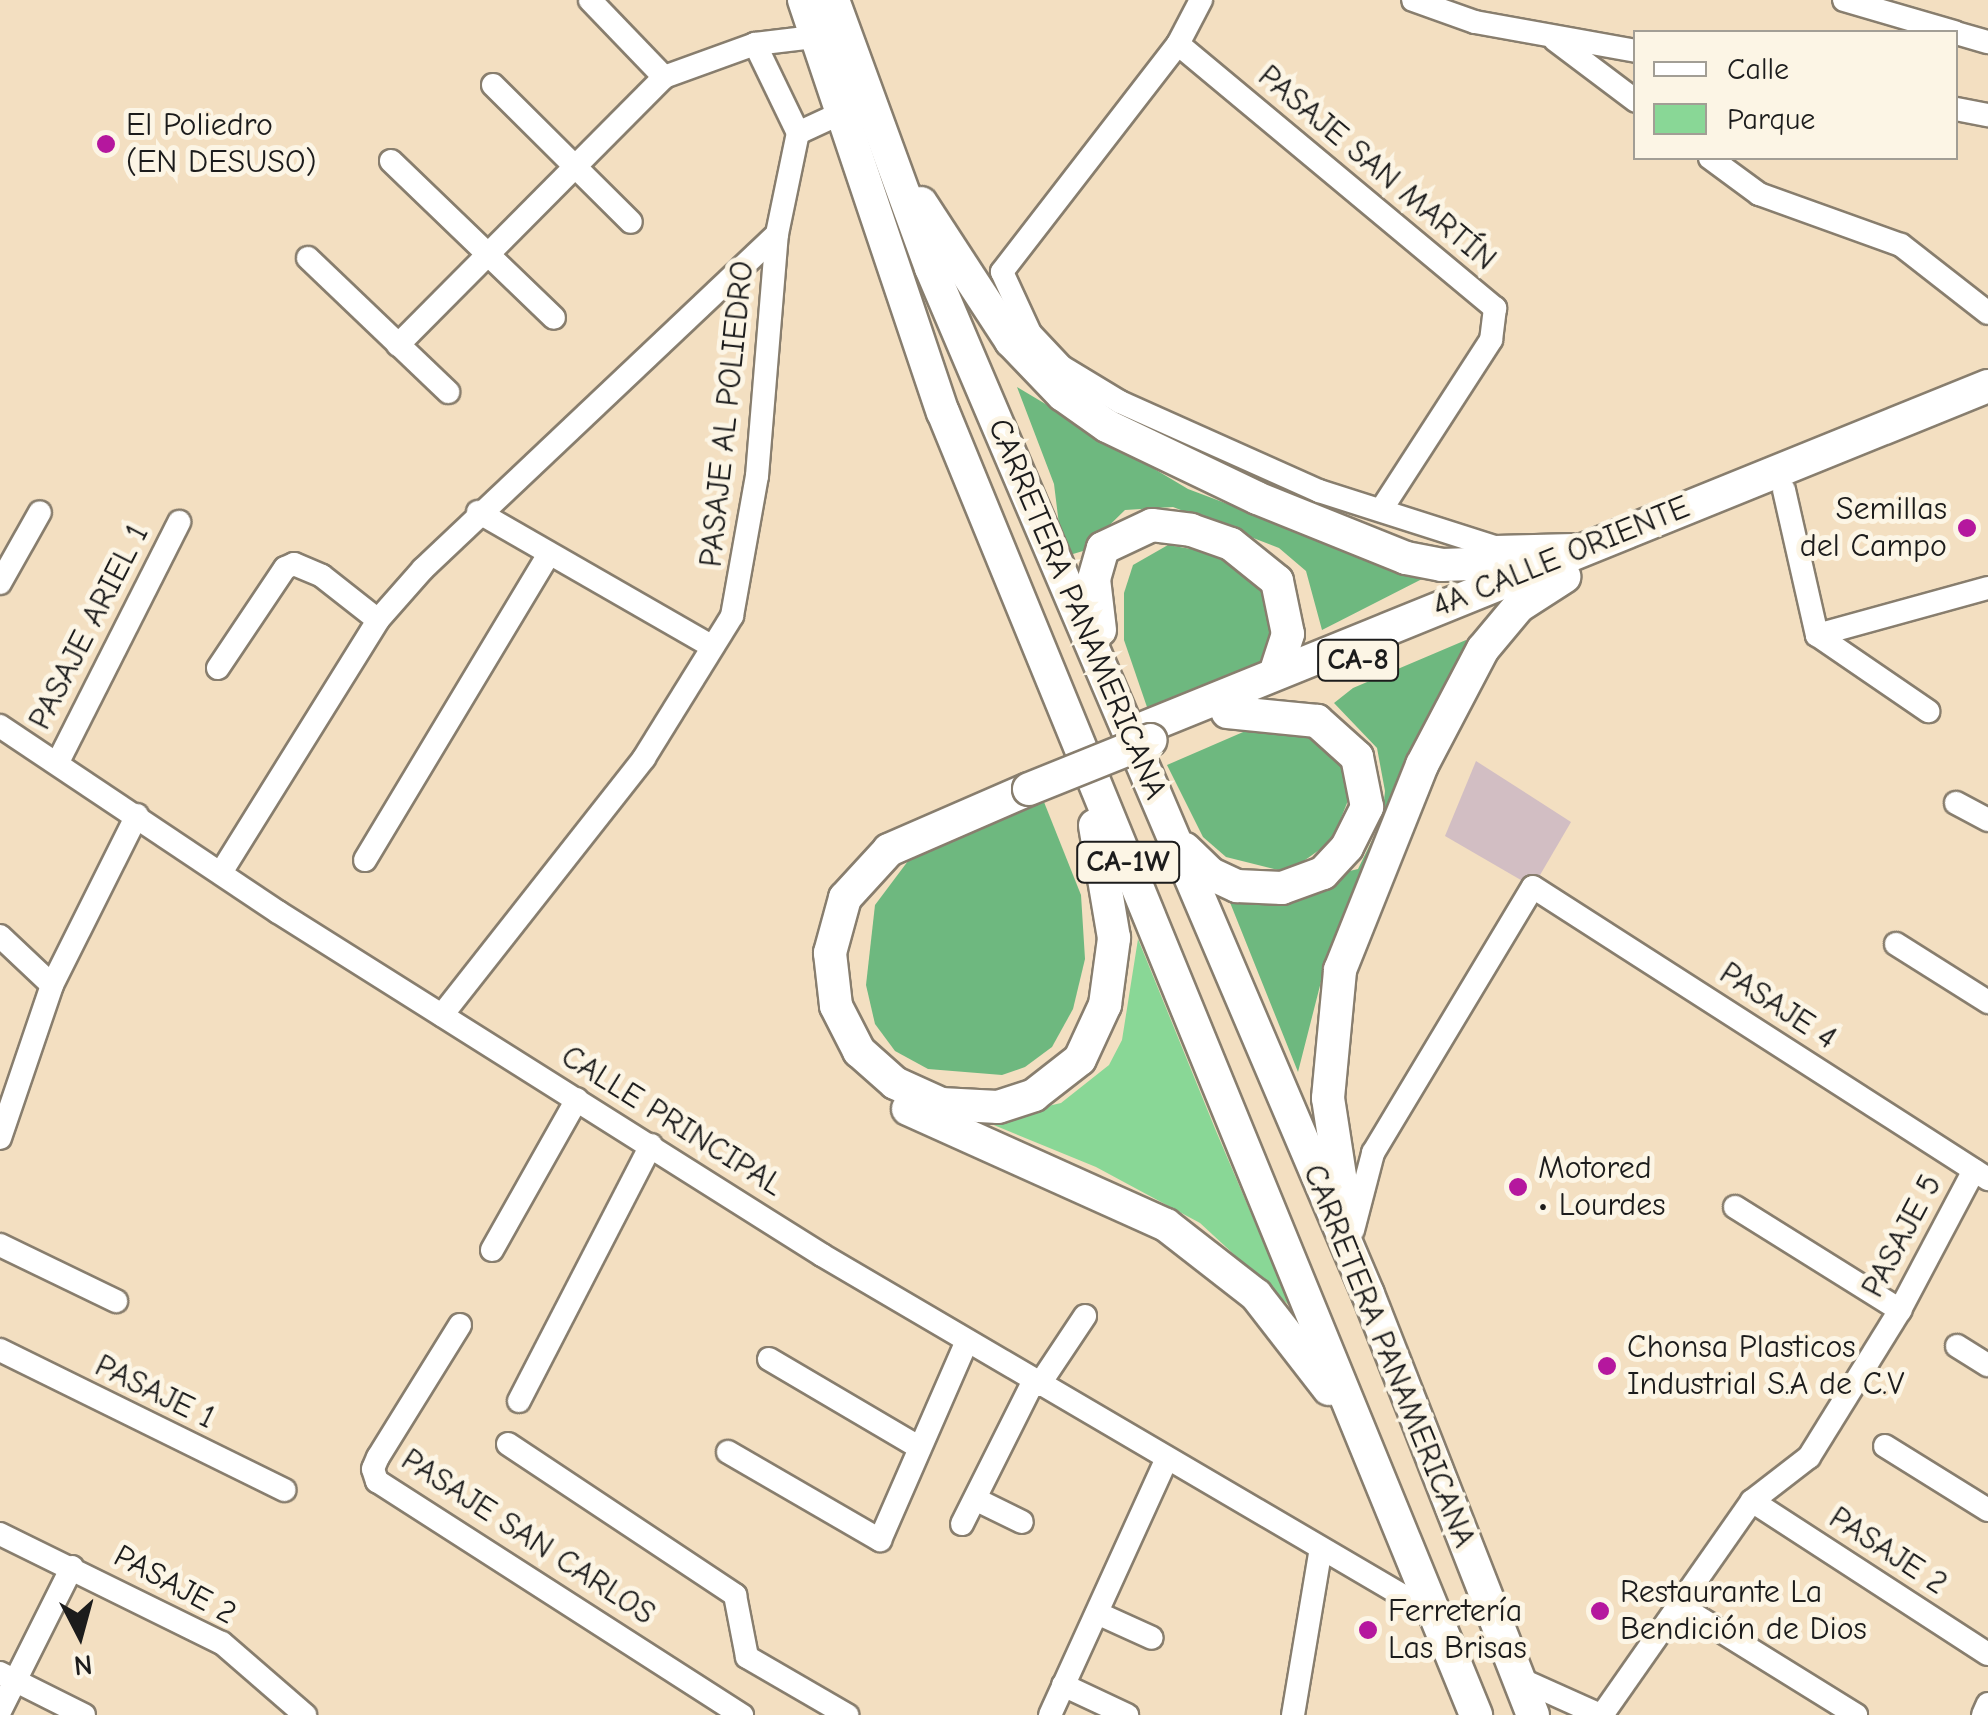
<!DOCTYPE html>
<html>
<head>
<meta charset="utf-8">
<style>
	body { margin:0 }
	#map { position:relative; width:1988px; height:1715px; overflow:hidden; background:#f3dfc1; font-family:"Comic Neue",sans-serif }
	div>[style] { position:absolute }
	.industrial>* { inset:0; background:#d2bec3 }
	.green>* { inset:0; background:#89d796 }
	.forest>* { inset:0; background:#6eb87f }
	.roads { filter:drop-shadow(2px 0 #887e6e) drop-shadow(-2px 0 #887e6e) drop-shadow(0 2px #887e6e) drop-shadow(0 -2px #887e6e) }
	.minor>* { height:22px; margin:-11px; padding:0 11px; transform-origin:11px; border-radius:11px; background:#fff }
	.highway>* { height:32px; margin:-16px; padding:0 16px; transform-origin:16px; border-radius:16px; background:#fff }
	.bridges { filter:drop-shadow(2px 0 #887e6e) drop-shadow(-2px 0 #887e6e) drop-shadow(0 2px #887e6e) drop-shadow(0 -2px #887e6e) }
	.highway-bridge>* { height:32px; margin:-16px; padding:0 16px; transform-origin:16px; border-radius:16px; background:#fff }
	.dots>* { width:28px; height:28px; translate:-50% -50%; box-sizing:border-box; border:5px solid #fcf5e5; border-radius:50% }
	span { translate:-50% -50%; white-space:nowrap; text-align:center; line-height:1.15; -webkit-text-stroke:10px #fcf5e5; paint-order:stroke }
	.shield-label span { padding:2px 8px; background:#fcf5e5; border:2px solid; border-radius:8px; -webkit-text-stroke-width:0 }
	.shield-label { font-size:30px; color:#1c1c1c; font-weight:700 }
	.poi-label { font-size:32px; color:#1c1c1c }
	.left { translate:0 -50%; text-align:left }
	.right { translate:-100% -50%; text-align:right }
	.street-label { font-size:32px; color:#1c1c1c }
	.legend { position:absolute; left:1633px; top:30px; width:325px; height:130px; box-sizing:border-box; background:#fcf5e5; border:2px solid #a29e95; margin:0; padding:12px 18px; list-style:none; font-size:30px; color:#1c1c1c }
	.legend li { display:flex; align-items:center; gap:20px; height:50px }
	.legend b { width:50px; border:2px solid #a29e95 }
	.north { position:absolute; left:30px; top:1585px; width:100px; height:100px; -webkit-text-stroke:8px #fcf5e5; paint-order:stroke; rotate:174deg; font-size:28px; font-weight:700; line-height:40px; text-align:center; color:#1c1c1c }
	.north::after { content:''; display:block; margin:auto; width:35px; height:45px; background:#1c1c1c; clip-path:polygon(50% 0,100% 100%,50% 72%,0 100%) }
</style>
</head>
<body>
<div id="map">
	<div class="industrial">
		<i style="clip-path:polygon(1476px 761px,1571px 822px,1533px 887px,1445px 836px)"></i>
	</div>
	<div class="green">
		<i style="clip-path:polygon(1138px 939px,1216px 1131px,1291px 1307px,1200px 1223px,1096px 1167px,984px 1121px,1061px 1103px,1109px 1065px,1122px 1040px)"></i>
	</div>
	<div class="forest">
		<i style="clip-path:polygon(1017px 387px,1188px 489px,1424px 578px,1322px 630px,1306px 571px,1279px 548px,1173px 507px,1125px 510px,1083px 551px,1063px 557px,1054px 484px)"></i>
		<i style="clip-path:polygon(1168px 545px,1232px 556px,1268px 588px,1272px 634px,1260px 662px,1148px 710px,1124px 640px,1124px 593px,1133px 565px)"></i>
		<i style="clip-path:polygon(1466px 640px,1466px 658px,1325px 966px,1298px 1072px,1229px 900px,1358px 869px,1382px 820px,1385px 791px,1377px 748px,1334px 703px,1353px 688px)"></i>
		<i style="clip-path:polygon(1257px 726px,1304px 733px,1332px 752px,1342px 765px,1349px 798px,1332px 841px,1298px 865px,1278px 870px,1226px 857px,1203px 837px,1167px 765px)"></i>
		<i style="clip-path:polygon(1044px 802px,1081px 895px,1085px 959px,1073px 1009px,1052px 1047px,1025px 1067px,1002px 1075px,928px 1069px,895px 1051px,875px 1024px,866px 985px,875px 905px,908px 861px)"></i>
	</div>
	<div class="roads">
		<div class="minor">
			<i style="left:590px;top:0;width:107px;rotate:46.1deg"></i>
			<i style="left:1201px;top:0;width:50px;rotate:117.6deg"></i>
			<i style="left:1178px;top:44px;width:288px;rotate:127.7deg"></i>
			<i style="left:1002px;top:272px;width:67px;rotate:65.3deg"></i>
			<i style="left:1030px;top:333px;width:47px;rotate:46.7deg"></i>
			<i style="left:1062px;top:367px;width:68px;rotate:31.1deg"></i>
			<i style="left:1120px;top:402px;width:218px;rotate:24.1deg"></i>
			<i style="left:1319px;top:491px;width:185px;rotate:17.7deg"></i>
			<i style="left:1495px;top:547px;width:79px;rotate:-1.5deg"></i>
			<i style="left:1413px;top:0;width:66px;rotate:19.5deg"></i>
			<i style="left:1475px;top:22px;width:164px;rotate:10.2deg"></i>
			<i style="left:1844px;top:0;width:115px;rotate:16.2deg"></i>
			<i style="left:1956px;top:33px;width:33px;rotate:16deg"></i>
			<i style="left:1555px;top:40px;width:101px;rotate:37deg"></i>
			<i style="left:755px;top:44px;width:99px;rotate:64.2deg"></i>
			<i style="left:1178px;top:44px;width:413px;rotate:39.8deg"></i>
			<i style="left:1495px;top:308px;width:32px;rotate:97deg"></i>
			<i style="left:1491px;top:340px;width:199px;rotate:122.9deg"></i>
			<i style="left:493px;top:85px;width:194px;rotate:44.8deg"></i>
			<i style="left:1956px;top:109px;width:33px;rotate:11deg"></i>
			<i style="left:1710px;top:158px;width:61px;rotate:36.3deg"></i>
			<i style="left:1759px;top:194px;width:151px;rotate:19.8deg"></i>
			<i style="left:1901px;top:245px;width:110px;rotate:38deg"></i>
			<i style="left:391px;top:161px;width:226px;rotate:43.9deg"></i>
			<i style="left:308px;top:258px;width:194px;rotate:43.7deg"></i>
			<i style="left:398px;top:345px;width:378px;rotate:-45.2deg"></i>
			<i style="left:664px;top:77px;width:97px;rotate:-19.9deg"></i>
			<i style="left:755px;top:44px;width:59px;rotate:-6.8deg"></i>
			<i style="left:1784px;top:490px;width:149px;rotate:77.2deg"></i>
			<i style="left:1817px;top:635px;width:177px;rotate:-15.4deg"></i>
			<i style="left:478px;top:512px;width:269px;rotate:29.9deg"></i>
			<i style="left:0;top:583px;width:81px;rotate:-60.6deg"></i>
			<i style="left:1817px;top:635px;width:135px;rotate:34.4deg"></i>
			<i style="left:218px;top:668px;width:120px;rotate:-56.2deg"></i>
			<i style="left:285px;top:568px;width:10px;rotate:-24deg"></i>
			<i style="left:294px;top:564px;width:30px;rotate:23deg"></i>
			<i style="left:322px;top:576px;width:71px;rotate:38.2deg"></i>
			<i style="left:0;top:726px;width:334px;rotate:33.8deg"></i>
			<i style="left:278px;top:912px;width:643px;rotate:32.23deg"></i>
			<i style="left:822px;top:1255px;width:710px;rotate:30.4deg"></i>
			<i style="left:58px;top:762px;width:269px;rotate:-63.2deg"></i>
			<i style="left:1956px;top:803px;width:36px;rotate:28deg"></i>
			<i style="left:365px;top:860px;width:356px;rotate:-59deg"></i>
			<i style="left:222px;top:871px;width:296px;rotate:-58.1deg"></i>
			<i style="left:378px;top:620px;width:68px;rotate:-48.6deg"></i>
			<i style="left:423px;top:569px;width:487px;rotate:-43.4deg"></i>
			<i style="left:0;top:936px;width:71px;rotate:43.3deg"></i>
			<i style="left:1896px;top:944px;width:109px;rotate:32.2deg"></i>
			<i style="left:442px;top:1015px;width:327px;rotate:-51.8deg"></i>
			<i style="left:644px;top:758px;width:167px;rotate:-58.2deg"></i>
			<i style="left:732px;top:616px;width:142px;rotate:-79.9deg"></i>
			<i style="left:757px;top:476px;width:243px;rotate:-85.3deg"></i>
			<i style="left:777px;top:234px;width:103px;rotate:-78.3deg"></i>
			<i style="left:798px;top:133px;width:47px;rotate:-24.9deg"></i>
			<i style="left:0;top:1138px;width:162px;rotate:-71.2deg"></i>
			<i style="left:52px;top:985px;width:190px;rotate:-63.4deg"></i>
			<i style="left:1735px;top:1207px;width:195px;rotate:32deg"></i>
			<i style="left:1353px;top:1230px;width:80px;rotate:-75.4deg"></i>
			<i style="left:1373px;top:1153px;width:310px;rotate:-59deg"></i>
			<i style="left:1533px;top:887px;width:541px;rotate:32.69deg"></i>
			<i style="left:0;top:1245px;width:129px;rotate:25.8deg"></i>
			<i style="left:492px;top:1250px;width:173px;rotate:-60.6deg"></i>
			<i style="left:460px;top:1325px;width:155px;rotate:121.8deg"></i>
			<i style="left:378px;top:1457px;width:13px;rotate:113deg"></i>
			<i style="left:373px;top:1469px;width:13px;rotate:72deg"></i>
			<i style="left:377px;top:1481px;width:434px;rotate:32.7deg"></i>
			<i style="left:1957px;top:1346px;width:36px;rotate:32deg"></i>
			<i style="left:0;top:1350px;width:317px;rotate:26.2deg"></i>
			<i style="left:769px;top:1359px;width:175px;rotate:30.5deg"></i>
			<i style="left:1039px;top:1385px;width:83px;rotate:-56.3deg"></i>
			<i style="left:519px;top:1401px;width:288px;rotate:-62.7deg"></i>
			<i style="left:508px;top:1444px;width:273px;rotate:33.6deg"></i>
			<i style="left:735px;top:1595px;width:63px;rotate:79deg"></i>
			<i style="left:747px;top:1657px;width:116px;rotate:30.1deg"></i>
			<i style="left:1885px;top:1446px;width:121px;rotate:31.9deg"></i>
			<i style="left:728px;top:1452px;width:176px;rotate:30.1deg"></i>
			<i style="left:880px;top:1540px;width:215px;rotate:-66.4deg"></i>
			<i style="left:975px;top:1499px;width:52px;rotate:26.1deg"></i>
			<i style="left:1752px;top:1501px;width:281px;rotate:33deg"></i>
			<i style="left:962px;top:1524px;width:159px;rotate:-63.4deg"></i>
			<i style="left:0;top:1534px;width:247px;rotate:26.2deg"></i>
			<i style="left:222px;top:1643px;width:110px;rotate:40.9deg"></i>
			<i style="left:1682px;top:1607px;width:205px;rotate:31.8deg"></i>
			<i style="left:1097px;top:1613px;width:60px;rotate:24.4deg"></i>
			<i style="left:0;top:1673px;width:94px;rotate:26.6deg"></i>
			<i style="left:1520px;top:1679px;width:88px;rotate:24.2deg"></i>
			<i style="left:1063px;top:1685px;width:71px;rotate:25.1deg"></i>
			<i style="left:0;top:1711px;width:161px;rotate:-63.4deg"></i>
			<i style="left:1050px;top:1715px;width:282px;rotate:-65.5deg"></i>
			<i style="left:1293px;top:1715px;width:164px;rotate:-80.5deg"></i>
			<i style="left:1602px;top:1715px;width:261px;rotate:-55deg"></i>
			<i style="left:1752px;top:1501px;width:72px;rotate:-37.7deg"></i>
			<i style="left:1809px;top:1457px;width:173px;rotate:-58.2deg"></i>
			<i style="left:1900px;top:1310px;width:158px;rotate:-62.1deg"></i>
			<i style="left:1983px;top:1715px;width:12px;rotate:-66deg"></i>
		</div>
		<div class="highway">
			<i style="left:804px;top:0;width:435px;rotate:71.4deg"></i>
			<i style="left:943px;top:412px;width:1408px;rotate:67.75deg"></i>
			<i style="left:833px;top:0;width:285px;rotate:69.9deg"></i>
			<i style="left:931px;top:268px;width:1115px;rotate:66.93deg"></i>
			<i style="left:1368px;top:1294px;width:452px;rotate:68.6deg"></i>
			<i style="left:921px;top:203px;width:165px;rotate:56.9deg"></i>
			<i style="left:1011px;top:341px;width:75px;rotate:46.1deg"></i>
			<i style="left:1063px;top:395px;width:54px;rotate:35.2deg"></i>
			<i style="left:1107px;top:426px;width:166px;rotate:25.6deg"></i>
			<i style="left:1257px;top:498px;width:161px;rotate:21.9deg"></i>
			<i style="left:1406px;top:558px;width:37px;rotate:11deg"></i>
			<i style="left:1442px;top:565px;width:89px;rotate:-1.9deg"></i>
			<i style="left:1100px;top:630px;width:51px;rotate:-96.7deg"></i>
			<i style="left:1094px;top:579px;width:32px;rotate:-74deg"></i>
			<i style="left:1103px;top:548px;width:54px;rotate:-25.1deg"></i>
			<i style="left:1152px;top:525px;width:39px;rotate:7deg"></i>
			<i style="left:1191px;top:530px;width:42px;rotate:19.3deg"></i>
			<i style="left:1231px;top:544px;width:59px;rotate:38.8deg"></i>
			<i style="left:1277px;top:581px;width:54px;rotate:78.3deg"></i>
			<i style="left:1288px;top:634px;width:40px;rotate:108deg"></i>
			<i style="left:1146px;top:727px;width:908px;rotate:-22.05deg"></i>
			<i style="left:1029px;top:789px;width:153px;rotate:156.5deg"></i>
			<i style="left:889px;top:850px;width:65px;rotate:132.5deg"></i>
			<i style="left:845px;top:898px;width:57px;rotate:105.3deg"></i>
			<i style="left:830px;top:953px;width:53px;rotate:83.5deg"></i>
			<i style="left:836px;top:1006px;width:51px;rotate:62.9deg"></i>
			<i style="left:859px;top:1051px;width:48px;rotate:41.6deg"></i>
			<i style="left:895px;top:1083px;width:51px;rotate:24.5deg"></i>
			<i style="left:941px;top:1104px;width:57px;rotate:3deg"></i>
			<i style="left:998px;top:1107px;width:38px;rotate:-18deg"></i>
			<i style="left:1034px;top:1095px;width:58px;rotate:-38deg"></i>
			<i style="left:1080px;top:1059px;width:60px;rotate:-65.2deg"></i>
			<i style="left:1105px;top:1005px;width:68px;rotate:-82.3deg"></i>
			<i style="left:1114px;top:938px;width:114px;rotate:-99.6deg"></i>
			<i style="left:1185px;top:849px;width:36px;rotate:44deg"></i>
			<i style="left:1211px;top:874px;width:29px;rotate:25deg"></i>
			<i style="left:1237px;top:886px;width:45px;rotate:2.5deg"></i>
			<i style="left:1282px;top:888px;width:44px;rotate:-20.1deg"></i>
			<i style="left:1323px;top:873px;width:35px;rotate:-47deg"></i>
			<i style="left:1347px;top:847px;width:45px;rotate:-63.4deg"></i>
			<i style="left:1367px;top:807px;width:51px;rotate:-101.3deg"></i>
			<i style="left:1357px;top:757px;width:54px;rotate:-138deg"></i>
			<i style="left:1317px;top:721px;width:90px;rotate:-174.3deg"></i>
			<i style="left:908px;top:1109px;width:283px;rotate:24.2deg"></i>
			<i style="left:1166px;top:1225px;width:114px;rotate:37.9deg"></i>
			<i style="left:1256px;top:1295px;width:119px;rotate:52.2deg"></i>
			<i style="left:1345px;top:1208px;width:111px;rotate:-98.8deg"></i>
			<i style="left:1328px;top:1098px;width:129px;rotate:-84.6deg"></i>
			<i style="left:1340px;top:970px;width:221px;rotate:-68.2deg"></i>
			<i style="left:1422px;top:765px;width:131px;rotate:-62.3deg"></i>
			<i style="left:1483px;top:649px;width:56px;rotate:-50.1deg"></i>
			<i style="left:1519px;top:606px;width:54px;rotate:-32.8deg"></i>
		</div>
	</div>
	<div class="bridges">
		<div class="highway-bridge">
			<i style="left:1029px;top:789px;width:131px;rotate:-21.9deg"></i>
		</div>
	</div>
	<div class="dots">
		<i style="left:106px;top:144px;background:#b5179e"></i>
		<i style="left:1967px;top:528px;background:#b5179e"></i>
		<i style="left:1518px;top:1187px;background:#b5179e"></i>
		<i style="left:1607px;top:1366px;background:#b5179e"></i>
		<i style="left:1600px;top:1611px;background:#b5179e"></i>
		<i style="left:1368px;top:1630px;background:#b5179e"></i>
	</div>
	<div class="shield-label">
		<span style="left:1358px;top:660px">CA-8</span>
		<span style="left:1128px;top:862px">CA-1W</span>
	</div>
	<div class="poi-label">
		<span class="left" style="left:126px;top:144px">El Poliedro<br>(EN DESUSO)</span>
		<span class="right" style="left:1947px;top:528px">Semillas<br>del Campo</span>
		<span class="left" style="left:1538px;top:1187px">Motored<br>• Lourdes</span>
		<span class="left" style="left:1627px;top:1366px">Chonsa Plasticos<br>Industrial S.A de C.V</span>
		<span class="left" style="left:1620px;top:1611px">Restaurante La<br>Bendición de Dios</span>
		<span class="left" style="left:1388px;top:1630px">Ferretería<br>Las Brisas</span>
	</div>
	<div class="street-label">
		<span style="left:1377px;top:168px;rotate:40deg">PASAJE SAN MARTÍN</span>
		<span style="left:727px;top:414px;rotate:-84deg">PASAJE AL POLIEDRO</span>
		<span style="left:1561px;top:557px;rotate:-22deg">4A CALLE ORIENTE</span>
		<span style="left:1077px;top:609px;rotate:67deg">CARRETERA PANAMERICANA</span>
		<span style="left:89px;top:627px;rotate:-63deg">PASAJE ARIEL 1</span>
		<span style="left:1778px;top:1006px;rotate:33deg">PASAJE 4</span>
		<span style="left:672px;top:1121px;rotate:32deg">CALLE PRINCIPAL</span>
		<span style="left:1902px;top:1236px;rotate:-62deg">PASAJE 5</span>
		<span style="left:1389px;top:1356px;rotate:68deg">CARRETERA PANAMERICANA</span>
		<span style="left:155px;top:1392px;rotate:26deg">PASAJE 1</span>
		<span style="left:528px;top:1537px;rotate:33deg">PASAJE SAN CARLOS</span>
		<span style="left:1888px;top:1551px;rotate:33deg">PASAJE 2</span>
		<span style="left:175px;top:1585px;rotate:28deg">PASAJE 2</span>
	</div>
	<ul class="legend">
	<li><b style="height:12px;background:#fff"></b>Calle</li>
	<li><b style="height:28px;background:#89d796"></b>Parque</li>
	</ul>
	<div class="north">N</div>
</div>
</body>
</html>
